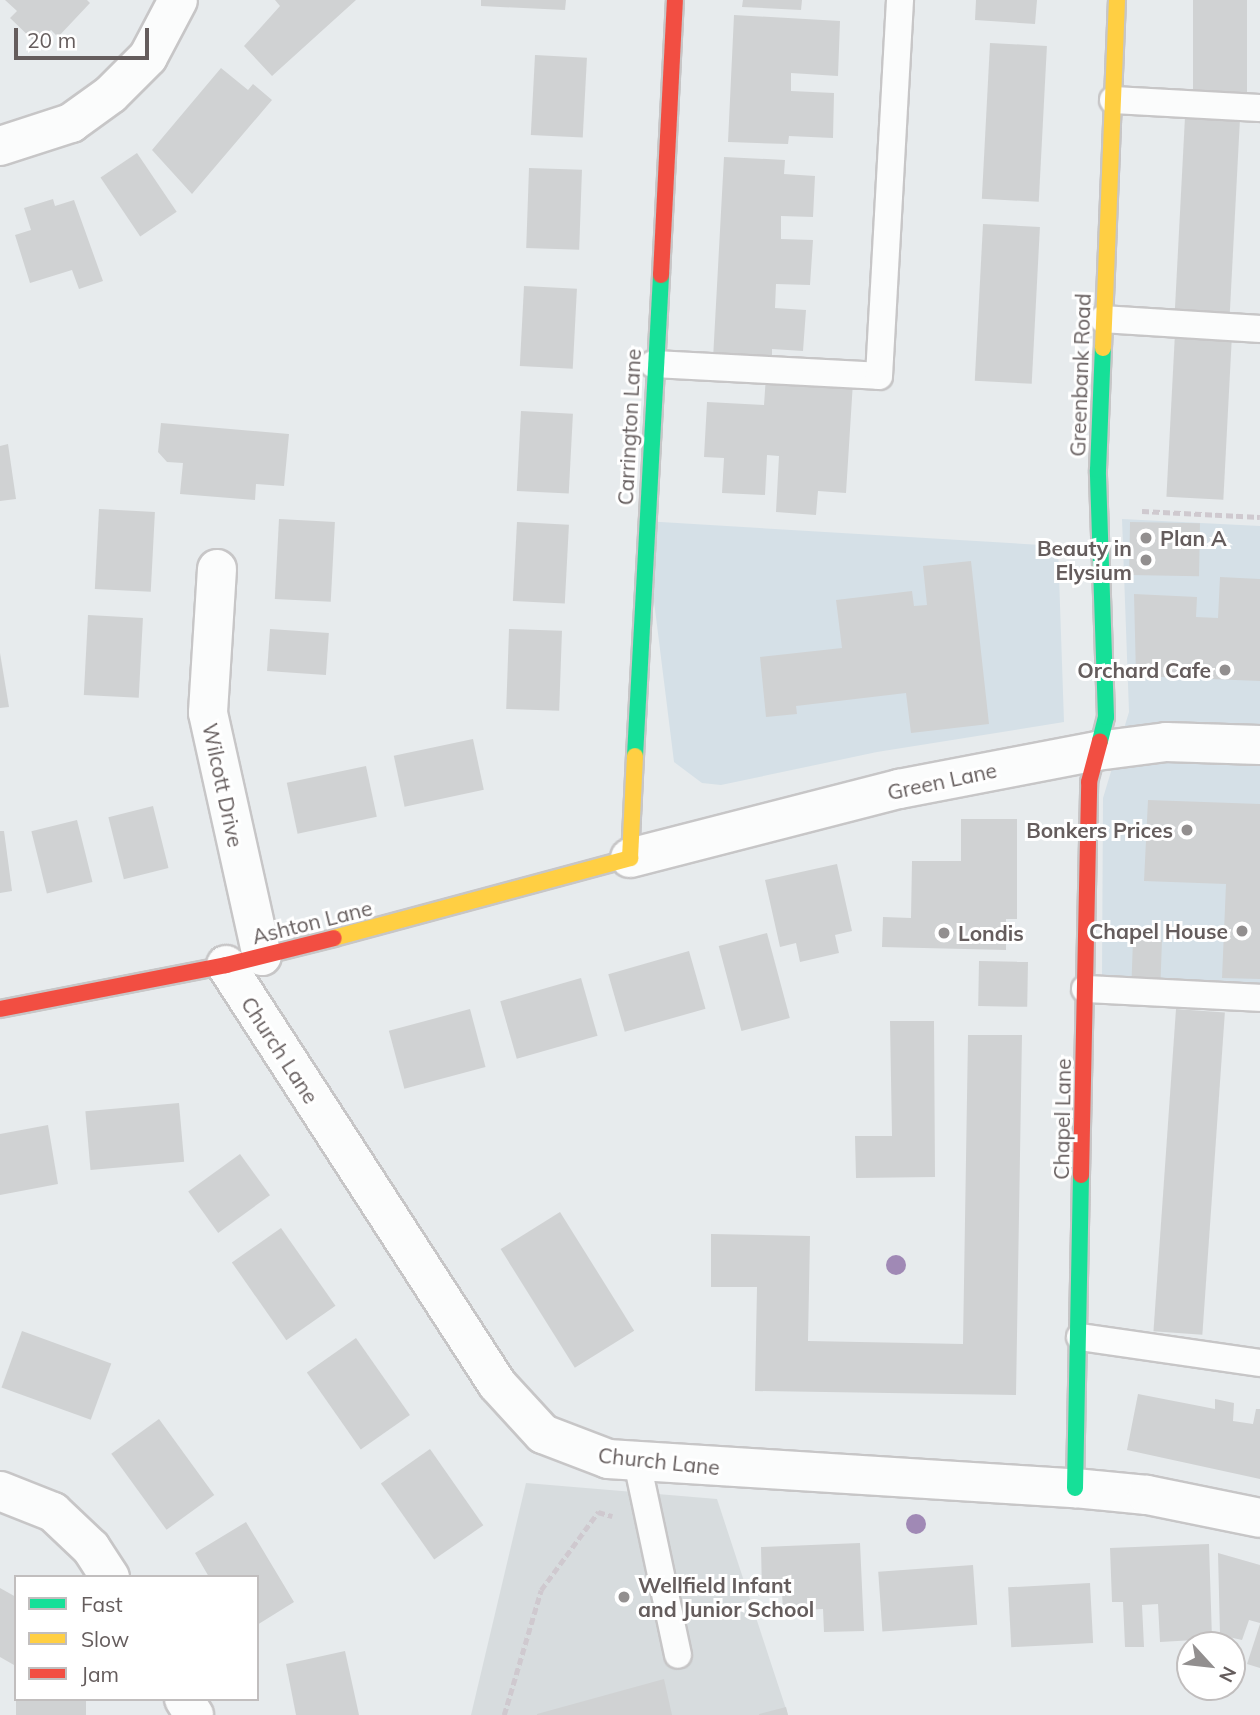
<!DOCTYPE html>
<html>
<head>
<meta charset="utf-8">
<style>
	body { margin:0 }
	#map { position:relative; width:1260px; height:1715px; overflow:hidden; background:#e7ebed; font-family:Mulish,sans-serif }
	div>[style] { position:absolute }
	.commercial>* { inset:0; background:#d5e0e7 }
	.education>* { inset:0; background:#d7dcde }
	.building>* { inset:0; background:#d0d2d3; transform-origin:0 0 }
	.path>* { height:4.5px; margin-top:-2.25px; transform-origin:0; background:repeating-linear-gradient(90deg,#cfc9cf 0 7px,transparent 0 10.5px) }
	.roads { filter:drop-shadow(2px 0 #c7c6c7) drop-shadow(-2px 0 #c7c6c7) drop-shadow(0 2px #c7c6c7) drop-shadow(0 -2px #c7c6c7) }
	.lane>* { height:26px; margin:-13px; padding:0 13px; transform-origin:13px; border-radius:13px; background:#fbfcfc }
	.street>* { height:38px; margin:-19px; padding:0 19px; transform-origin:19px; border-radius:19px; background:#fbfcfc }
	.fast>* { height:16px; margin:-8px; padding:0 8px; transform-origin:8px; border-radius:8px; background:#16e098 }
	.slow>* { height:16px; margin:-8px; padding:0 8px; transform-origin:8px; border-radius:8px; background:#ffcf43 }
	.jam>* { height:16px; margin:-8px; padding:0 8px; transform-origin:8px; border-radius:8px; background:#f24e42 }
	.trees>* { width:20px; height:20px; margin:-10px; border-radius:50%; background:#a089b5 }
	.dots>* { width:19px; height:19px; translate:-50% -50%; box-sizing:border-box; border:4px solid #fff; border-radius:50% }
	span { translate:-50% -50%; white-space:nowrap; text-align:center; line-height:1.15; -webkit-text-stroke:6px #fff; paint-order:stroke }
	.street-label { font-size:21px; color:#655d5d }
	.poi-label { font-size:21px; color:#655d5d; font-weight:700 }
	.left { translate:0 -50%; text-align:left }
	.right { translate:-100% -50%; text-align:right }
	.legend { position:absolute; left:14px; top:1575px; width:245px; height:126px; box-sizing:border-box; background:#fff; border:2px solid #c1bebe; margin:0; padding:9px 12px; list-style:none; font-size:21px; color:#655d5d }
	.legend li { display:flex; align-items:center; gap:14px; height:35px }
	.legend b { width:35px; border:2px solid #c1bebe }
	.north { position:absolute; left:1176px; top:1631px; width:70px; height:70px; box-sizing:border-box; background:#fff; border:2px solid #c1bebe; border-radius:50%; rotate:117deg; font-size:19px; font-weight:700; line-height:28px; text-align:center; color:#655d5d }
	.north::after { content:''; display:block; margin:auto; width:24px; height:32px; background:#928f8f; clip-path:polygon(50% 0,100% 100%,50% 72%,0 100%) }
	.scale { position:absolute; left:14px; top:28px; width:135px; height:32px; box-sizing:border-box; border:4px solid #655d5d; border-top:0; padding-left:9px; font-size:21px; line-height:24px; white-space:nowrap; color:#655d5d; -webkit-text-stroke:5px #fff; paint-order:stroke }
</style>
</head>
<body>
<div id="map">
	<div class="commercial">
		<i style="clip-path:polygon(1122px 519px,1260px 526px,1260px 984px,1102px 976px,1103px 798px,1129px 712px)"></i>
		<i style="clip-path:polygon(644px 521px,1058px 546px,1064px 722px,877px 752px,721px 785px,702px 783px,674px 762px)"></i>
	</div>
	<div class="education">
		<i style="clip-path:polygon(526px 1483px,717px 1499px,788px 1715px,471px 1715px)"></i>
	</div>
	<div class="building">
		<i style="clip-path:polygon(5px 0,87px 0,90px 3px,58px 37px,51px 30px,37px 44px,10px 18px,17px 11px)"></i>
		<i style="clip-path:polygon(275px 0,356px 0,272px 76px,244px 46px,280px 6px)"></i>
		<i style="clip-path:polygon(481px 0,566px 0,565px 10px,481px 6px)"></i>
		<i style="clip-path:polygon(743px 0,802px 0,801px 10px,742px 7px)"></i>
		<i style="clip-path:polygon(976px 0,1037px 0,1035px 24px,975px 20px)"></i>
		<i style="left:1193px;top:0;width:54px;height:93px"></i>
		<i style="clip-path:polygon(734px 15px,840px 21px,838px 76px,791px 73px,791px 91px,834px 93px,833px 138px,789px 136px,788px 144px,728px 142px)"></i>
		<i style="left:990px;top:43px;width:57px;height:156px;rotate:3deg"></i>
		<i style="left:535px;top:55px;width:52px;height:80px;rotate:3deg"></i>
		<i style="clip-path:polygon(221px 68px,248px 90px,253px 84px,272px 100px,192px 194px,152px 150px)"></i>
		<i style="left:1185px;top:117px;width:55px;height:197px;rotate:3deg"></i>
		<i style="left:137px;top:153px;width:71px;height:44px;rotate:56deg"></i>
		<i style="clip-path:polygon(724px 157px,785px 160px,784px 174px,815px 176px,813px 217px,781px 216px,781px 239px,813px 240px,810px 285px,776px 284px,775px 308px,806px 310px,803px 351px,772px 349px,772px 362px,713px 359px)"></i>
		<i style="left:529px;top:168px;width:53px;height:80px;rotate:2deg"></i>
		<i style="clip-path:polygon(53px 199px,55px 206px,74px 200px,103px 281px,79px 289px,72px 270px,30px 283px,15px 235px,31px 230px,24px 208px)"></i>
		<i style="left:983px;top:224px;width:57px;height:157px;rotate:3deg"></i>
		<i style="left:524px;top:286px;width:53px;height:80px;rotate:3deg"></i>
		<i style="left:1175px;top:333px;width:57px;height:164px;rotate:3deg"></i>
		<i style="clip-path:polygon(766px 376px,853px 382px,846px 493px,818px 491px,816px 515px,776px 512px,779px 456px,767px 455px,765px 495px,722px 493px,724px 458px,704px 457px,707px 402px,764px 405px)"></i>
		<i style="left:521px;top:411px;width:52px;height:80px;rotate:3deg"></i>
		<i style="clip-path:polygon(161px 423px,289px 434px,284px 486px,256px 484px,255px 500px,180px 494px,183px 463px,167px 462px,158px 452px)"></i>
		<i style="clip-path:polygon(8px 444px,16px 499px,0 501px,0 446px)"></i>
		<i style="left:99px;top:509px;width:56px;height:80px;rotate:3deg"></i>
		<i style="left:279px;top:519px;width:56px;height:80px;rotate:3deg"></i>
		<i style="left:517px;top:522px;width:52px;height:79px;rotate:3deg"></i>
		<i style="left:1130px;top:522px;width:70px;height:53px;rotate:1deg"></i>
		<i style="clip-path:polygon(971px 561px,989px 724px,911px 733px,906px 693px,796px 706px,797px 714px,766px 717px,760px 657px,842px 648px,836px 600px,912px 591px,914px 606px,927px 605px,923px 566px)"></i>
		<i style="clip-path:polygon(1220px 577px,1260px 579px,1260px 681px,1136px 676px,1134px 594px,1197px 597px,1196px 617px,1218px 618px)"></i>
		<i style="left:88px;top:615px;width:55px;height:80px;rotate:3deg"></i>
		<i style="left:270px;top:629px;width:59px;height:42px;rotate:4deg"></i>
		<i style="left:509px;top:629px;width:53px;height:80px;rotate:2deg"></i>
		<i style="clip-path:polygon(0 653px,9px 707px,0 708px)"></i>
		<i style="left:473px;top:739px;width:52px;height:81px;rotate:78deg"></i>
		<i style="left:366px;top:766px;width:52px;height:81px;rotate:78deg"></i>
		<i style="clip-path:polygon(1148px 800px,1260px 804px,1260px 979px,1222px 978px,1226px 884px,1144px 881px)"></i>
		<i style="left:153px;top:806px;width:64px;height:46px;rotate:76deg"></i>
		<i style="clip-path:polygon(961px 819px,1017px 819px,1017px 919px,1006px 919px,1006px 950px,882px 947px,883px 917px,911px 918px,912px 861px,961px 861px)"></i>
		<i style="left:77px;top:820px;width:64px;height:47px;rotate:76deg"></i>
		<i style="clip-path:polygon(0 831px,4px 831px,12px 891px,0 893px)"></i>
		<i style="clip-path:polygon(837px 864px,852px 931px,835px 935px,839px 953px,800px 962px,796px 943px,780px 947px,765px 880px)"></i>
		<i style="left:767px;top:933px;width:88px;height:50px;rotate:75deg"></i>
		<i style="left:1133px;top:939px;width:29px;height:39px;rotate:2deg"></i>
		<i style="left:689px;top:951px;width:60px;height:84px;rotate:74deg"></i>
		<i style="left:979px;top:961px;width:49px;height:45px;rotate:1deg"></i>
		<i style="left:581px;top:978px;width:60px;height:84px;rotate:74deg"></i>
		<i style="left:470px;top:1009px;width:60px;height:84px;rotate:75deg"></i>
		<i style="left:1176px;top:1009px;width:49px;height:323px;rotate:4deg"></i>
		<i style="clip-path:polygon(890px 1021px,934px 1021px,935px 1177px,856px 1178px,855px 1136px,892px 1136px)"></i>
		<i style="clip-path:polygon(968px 1035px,1022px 1035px,1016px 1395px,755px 1391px,757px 1287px,711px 1287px,711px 1234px,810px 1236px,808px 1341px,963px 1344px)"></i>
		<i style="left:179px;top:1103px;width:59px;height:94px;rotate:85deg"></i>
		<i style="clip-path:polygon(48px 1125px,58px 1184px,0 1195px,0 1134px)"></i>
		<i style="left:240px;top:1154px;width:51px;height:64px;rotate:54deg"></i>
		<i style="left:560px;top:1212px;width:140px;height:70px;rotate:58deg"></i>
		<i style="left:281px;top:1228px;width:95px;height:60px;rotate:55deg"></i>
		<i style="left:22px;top:1331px;width:95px;height:60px;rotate:20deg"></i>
		<i style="left:356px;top:1338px;width:94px;height:60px;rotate:55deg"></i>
		<i style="clip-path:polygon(1138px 1394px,1215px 1409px,1215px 1399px,1234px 1403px,1233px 1421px,1253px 1424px,1256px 1409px,1260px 1409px,1260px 1479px,1127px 1450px)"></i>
		<i style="left:159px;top:1419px;width:94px;height:59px;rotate:54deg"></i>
		<i style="left:430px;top:1449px;width:93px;height:60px;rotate:55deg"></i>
		<i style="clip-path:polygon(246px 1522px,294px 1602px,257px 1625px,257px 1577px,209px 1577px,195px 1553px)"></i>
		<i style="clip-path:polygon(860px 1543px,864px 1631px,824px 1632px,823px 1609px,783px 1611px,782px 1592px,762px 1593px,761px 1547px)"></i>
		<i style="clip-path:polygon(1209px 1544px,1212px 1639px,1160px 1642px,1158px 1604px,1142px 1605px,1144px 1647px,1125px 1647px,1123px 1602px,1112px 1602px,1110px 1548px)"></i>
		<i style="clip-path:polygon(1218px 1553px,1260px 1565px,1260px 1623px,1249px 1620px,1242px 1640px,1220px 1635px)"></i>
		<i style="left:973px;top:1565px;width:60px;height:95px;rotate:86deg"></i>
		<i style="left:1090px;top:1583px;width:60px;height:82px;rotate:87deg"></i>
		<i style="clip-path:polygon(0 1588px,16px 1597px,14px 1665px,0 1657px)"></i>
		<i style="clip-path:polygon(1260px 1624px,1260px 1668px,1247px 1664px)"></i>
		<i style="clip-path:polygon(345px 1651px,359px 1715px,296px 1715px,286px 1664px)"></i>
		<i style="clip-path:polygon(664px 1679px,672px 1715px,537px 1715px,537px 1714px)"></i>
		<i style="left:16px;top:1699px;width:70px;height:17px"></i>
		<i style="clip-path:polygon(786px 1707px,788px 1715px,759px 1715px,759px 1714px)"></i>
	</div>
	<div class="path">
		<i style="left:1142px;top:511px;width:118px;rotate:2.9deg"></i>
		<i style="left:504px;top:1715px;width:130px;rotate:-73.5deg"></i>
		<i style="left:541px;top:1590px;width:97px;rotate:-53.8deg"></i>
		<i style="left:598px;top:1512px;width:15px;rotate:16deg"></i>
	</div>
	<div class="roads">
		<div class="lane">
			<i style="left:1113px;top:100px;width:147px;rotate:3.1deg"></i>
			<i style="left:1103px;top:319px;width:157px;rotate:3.6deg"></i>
			<i style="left:653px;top:364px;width:226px;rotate:3deg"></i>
			<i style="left:879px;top:376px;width:377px;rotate:-86.8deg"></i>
			<i style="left:1085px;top:989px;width:175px;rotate:2.9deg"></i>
			<i style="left:1080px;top:1337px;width:182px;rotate:8.2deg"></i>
			<i style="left:637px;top:1462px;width:197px;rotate:78deg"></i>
		</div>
		<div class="street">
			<i style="left:0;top:146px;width:75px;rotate:-17.9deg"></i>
			<i style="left:71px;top:123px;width:49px;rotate:-35.9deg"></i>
			<i style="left:111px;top:94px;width:52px;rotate:-45deg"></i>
			<i style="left:148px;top:57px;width:64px;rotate:-62.2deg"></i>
			<i style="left:217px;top:569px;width:144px;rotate:93.6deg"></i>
			<i style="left:208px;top:713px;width:249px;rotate:77.5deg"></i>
			<i style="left:630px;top:858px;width:278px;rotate:-14.4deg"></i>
			<i style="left:899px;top:789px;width:202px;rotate:-10.9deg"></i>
			<i style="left:1097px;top:751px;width:70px;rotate:-7.4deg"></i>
			<i style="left:1166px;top:742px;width:94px;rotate:1.8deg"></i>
			<i style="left:226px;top:965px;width:499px;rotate:57.1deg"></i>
			<i style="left:497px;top:1384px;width:68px;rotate:47.4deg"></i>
			<i style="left:543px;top:1434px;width:70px;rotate:21deg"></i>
			<i style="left:608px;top:1459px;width:468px;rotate:3.6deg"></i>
			<i style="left:1075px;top:1488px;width:72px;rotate:5.6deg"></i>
			<i style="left:1147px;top:1495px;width:115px;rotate:11.5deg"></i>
			<i style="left:0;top:1491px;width:57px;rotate:21.6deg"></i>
			<i style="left:53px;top:1512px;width:52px;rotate:43.5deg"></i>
			<i style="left:91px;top:1548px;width:35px;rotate:57deg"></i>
			<i style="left:184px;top:1699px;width:19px;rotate:58deg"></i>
		</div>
		<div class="fast">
			<i style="left:1100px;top:741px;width:25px;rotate:-76deg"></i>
			<i style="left:1106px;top:717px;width:247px;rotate:-91.9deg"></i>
			<i style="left:1098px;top:470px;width:122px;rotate:-87.7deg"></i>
			<i style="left:635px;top:756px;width:482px;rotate:-86.9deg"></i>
			<i style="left:1075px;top:1488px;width:313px;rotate:-88.9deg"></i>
		</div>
		<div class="slow">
			<i style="left:1103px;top:348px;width:348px;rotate:-87.7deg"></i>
			<i style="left:334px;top:938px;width:307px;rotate:-15.1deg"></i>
			<i style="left:630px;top:858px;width:102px;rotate:-87.2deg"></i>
		</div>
		<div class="jam">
			<i style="left:661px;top:275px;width:275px;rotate:-87.1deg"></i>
			<i style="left:0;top:1009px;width:230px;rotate:-11deg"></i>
			<i style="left:226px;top:965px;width:111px;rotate:-14deg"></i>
			<i style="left:1081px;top:1175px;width:393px;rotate:-88.8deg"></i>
			<i style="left:1089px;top:782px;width:42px;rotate:-75deg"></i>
		</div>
	</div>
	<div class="trees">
		<i style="left:896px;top:1265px"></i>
		<i style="left:916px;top:1524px"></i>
	</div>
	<div class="dots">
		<i style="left:1146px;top:538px;background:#928f8f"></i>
		<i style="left:1146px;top:560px;background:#928f8f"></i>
		<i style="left:1225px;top:670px;background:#928f8f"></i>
		<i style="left:1187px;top:830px;background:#928f8f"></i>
		<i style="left:1242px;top:931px;background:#928f8f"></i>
		<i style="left:944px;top:933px;background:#928f8f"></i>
		<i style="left:624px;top:1597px;background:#928f8f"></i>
	</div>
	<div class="street-label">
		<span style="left:1080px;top:375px;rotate:-88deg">Greenbank Road</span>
		<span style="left:629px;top:427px;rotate:-87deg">Carrington Lane</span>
		<span style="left:942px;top:781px;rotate:-12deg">Green Lane</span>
		<span style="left:223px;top:785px;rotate:78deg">Wilcott Drive</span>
		<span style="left:312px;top:922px;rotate:-14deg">Ashton Lane</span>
		<span style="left:280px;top:1050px;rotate:57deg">Church Lane</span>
		<span style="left:1062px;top:1119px;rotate:-89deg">Chapel Lane</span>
		<span style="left:659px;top:1461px;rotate:6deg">Church Lane</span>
	</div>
	<div class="poi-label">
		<span class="left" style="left:1160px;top:538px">Plan A</span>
		<span class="right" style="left:1132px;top:560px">Beauty in<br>Elysium</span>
		<span class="right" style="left:1211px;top:670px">Orchard Cafe</span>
		<span class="right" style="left:1173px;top:830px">Bonkers Prices</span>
		<span class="right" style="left:1228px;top:931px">Chapel House</span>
		<span class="left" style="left:958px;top:933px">Londis</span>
		<span class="left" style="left:638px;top:1597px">Wellfield Infant<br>and Junior School</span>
	</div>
	<ul class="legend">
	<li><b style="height:9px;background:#16e098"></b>Fast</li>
	<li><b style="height:9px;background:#ffcf43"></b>Slow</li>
	<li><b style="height:9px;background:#f24e42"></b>Jam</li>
	</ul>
	<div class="north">N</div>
	<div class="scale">20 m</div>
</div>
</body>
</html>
